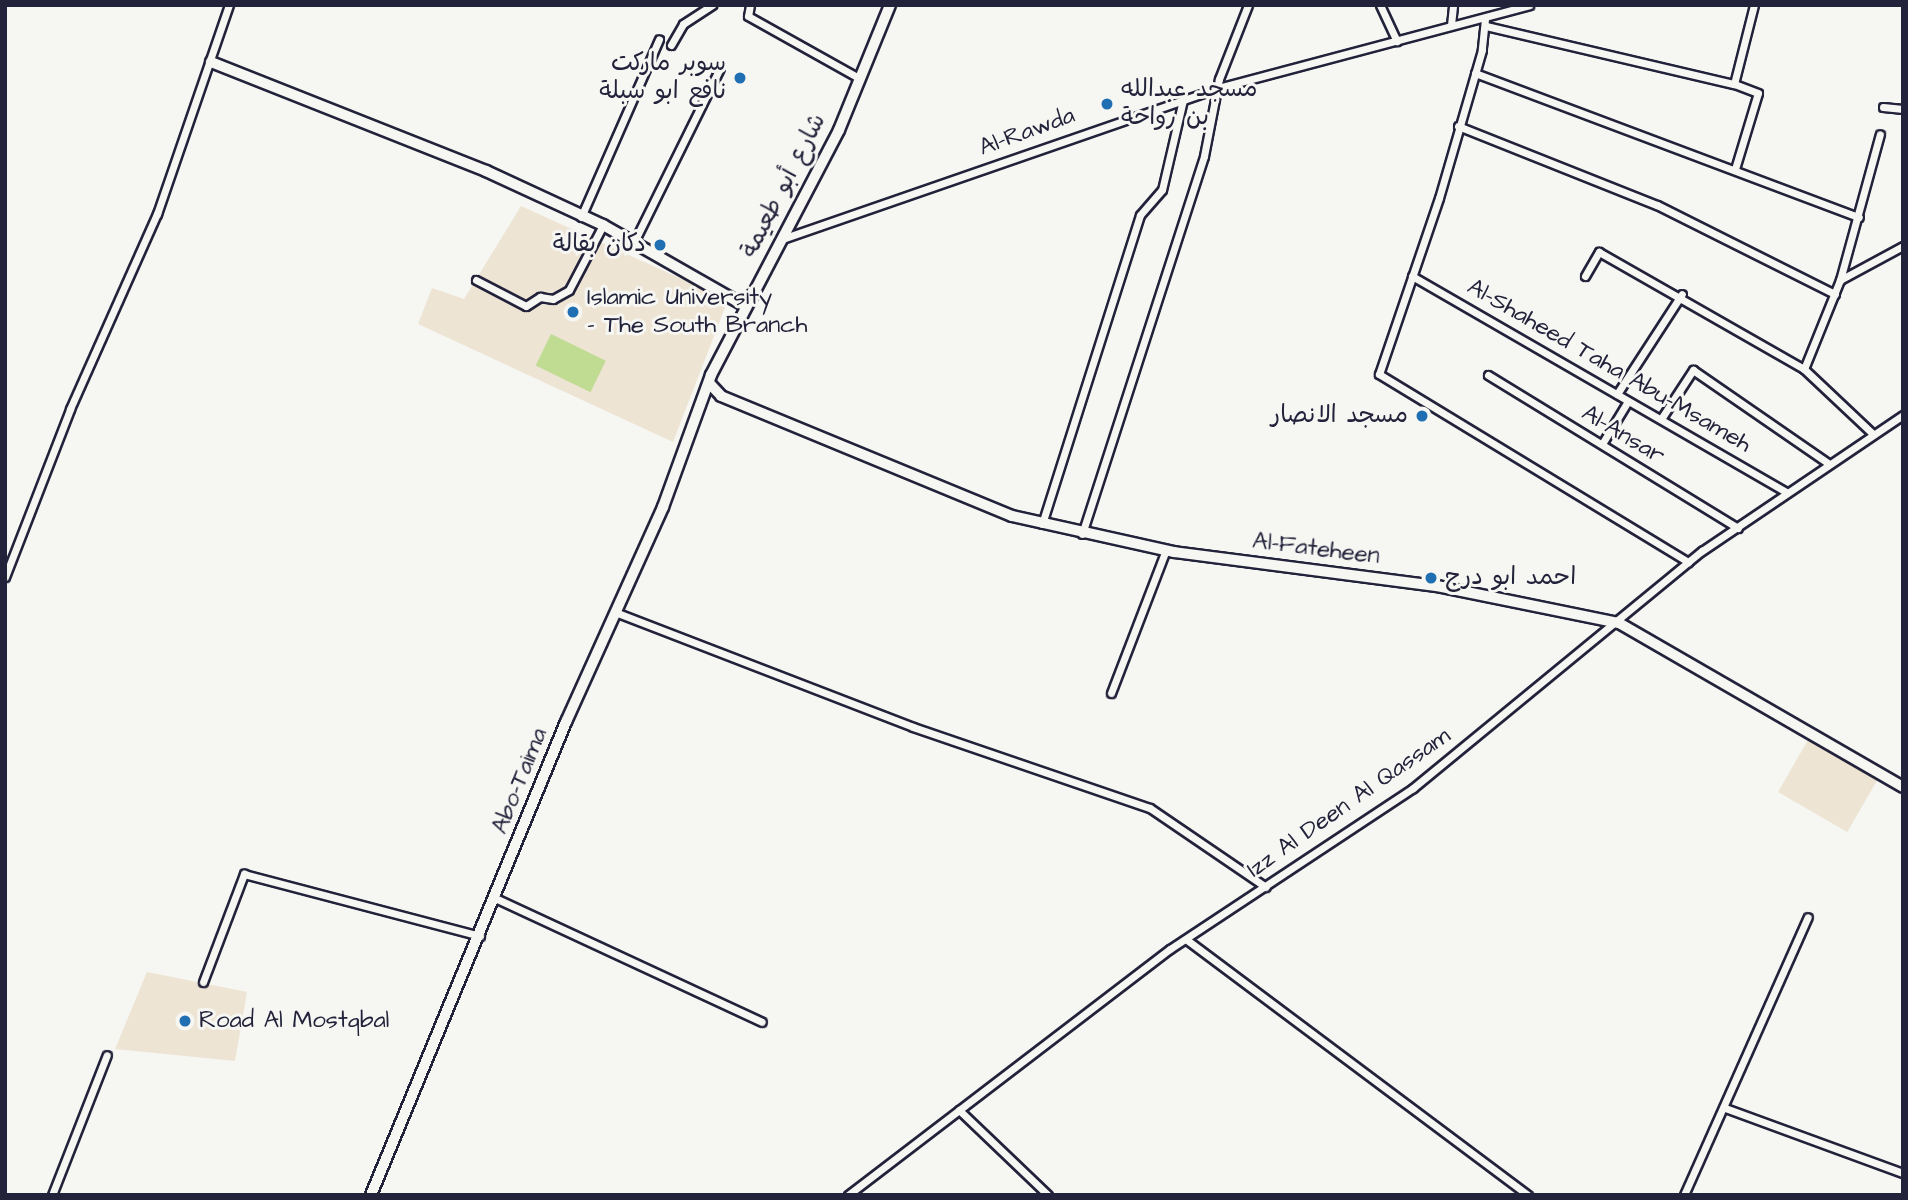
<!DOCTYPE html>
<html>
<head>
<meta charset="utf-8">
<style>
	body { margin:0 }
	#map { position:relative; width:1908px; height:1200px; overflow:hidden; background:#f6f6f2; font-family:"Architects Daughter","Playpen Sans Arabic",sans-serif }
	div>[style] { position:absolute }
	.built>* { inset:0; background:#eee4d4; transform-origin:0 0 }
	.green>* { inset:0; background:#c0db92; transform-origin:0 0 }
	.roads { filter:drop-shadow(2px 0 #22223b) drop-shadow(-2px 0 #22223b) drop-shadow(0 2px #22223b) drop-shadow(0 -2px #22223b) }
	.street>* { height:7px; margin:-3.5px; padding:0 3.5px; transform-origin:3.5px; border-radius:3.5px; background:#f6f6f2 }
	.secondary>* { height:10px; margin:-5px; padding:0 5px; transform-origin:5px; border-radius:5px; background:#f6f6f2 }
	.dots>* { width:19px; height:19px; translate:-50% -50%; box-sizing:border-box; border:4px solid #f6f6f2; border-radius:50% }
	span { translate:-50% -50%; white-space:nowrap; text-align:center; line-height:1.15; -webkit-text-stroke:6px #f6f6f2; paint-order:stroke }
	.poi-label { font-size:24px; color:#22223b }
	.right { translate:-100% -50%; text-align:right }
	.left { translate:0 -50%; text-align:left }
	.street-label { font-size:24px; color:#22223b }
	.frame { position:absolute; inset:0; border:7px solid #22223b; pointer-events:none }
</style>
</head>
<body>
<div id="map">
	<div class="built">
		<i style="clip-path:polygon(521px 206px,728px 300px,673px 442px,418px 324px,432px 288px,464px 299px)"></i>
		<i style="left:1808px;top:740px;width:80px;height:60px;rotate:30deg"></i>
		<i style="clip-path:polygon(147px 972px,247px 992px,235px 1061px,115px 1049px)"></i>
	</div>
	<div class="green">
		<i style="left:551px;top:334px;width:61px;height:35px;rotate:26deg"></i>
	</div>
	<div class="roads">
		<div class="street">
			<i style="left:750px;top:5px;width:11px;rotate:100deg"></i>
			<i style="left:748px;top:16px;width:127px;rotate:29.2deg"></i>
			<i style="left:1380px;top:5px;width:40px;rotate:65deg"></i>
			<i style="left:1485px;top:19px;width:31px;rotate:96deg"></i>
			<i style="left:1482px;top:50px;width:154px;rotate:106.2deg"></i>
			<i style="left:1439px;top:198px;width:186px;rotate:108.8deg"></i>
			<i style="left:1379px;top:374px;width:362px;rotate:31.3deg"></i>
			<i style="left:1451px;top:25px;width:20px;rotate:-84deg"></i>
			<i style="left:1486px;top:26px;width:255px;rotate:13.2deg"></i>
			<i style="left:671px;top:45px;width:24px;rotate:-60deg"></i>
			<i style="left:683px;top:24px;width:35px;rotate:-33deg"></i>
			<i style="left:1475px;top:73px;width:410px;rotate:20.6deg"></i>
			<i style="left:1883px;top:107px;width:20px;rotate:6deg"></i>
			<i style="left:1458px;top:126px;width:214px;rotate:21.7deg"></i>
			<i style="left:1657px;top:205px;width:199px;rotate:26.6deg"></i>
			<i style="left:1735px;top:169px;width:79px;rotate:-73.2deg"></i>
			<i style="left:1758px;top:93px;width:26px;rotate:-159deg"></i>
			<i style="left:1734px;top:84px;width:81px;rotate:-75.8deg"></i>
			<i style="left:581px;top:217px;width:194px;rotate:-66.3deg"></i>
			<i style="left:785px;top:238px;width:458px;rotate:-19.1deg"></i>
			<i style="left:1218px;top:88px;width:322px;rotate:-14.9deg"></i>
			<i style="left:634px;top:242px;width:194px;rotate:-63.7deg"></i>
			<i style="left:1412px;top:276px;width:431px;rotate:30deg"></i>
			<i style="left:1585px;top:276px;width:28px;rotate:-60deg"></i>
			<i style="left:1599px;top:252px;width:236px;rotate:29.7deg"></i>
			<i style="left:476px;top:280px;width:56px;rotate:27.5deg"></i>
			<i style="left:526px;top:306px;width:17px;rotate:-33deg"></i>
			<i style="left:540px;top:297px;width:13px;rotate:9deg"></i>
			<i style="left:553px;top:299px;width:18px;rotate:-29deg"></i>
			<i style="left:569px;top:290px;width:73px;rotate:-62.4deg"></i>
			<i style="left:1840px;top:280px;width:72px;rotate:-28.4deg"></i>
			<i style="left:1488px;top:375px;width:293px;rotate:31.5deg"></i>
			<i style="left:1617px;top:394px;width:119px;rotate:-57deg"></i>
			<i style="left:1661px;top:419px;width:59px;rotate:-56.9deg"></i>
			<i style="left:1693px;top:370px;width:164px;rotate:34.6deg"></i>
			<i style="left:1873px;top:434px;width:95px;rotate:-136.7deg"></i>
			<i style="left:1804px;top:369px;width:96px;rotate:-68deg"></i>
			<i style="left:1840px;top:280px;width:151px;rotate:-74.7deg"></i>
			<i style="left:1602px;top:444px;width:50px;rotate:-58.8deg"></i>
			<i style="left:1042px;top:524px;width:324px;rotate:-72.4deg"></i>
			<i style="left:1140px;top:215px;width:33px;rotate:-49deg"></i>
			<i style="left:1162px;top:190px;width:92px;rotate:-76.9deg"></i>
			<i style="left:1082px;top:534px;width:397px;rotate:-72.1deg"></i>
			<i style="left:1204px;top:156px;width:78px;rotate:-79deg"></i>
			<i style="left:1219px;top:79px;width:79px;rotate:-68.6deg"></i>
			<i style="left:5px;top:577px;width:180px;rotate:-68.8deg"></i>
			<i style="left:70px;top:409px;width:214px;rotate:-66deg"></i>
			<i style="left:157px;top:214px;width:221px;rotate:-71deg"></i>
			<i style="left:615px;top:612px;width:319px;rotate:21.1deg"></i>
			<i style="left:913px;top:727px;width:250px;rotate:18.9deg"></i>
			<i style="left:1150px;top:808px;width:140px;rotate:34.3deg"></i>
			<i style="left:1111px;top:693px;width:153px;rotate:-69deg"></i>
			<i style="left:495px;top:898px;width:294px;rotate:24.9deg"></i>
			<i style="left:1187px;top:940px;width:426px;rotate:36.8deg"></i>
			<i style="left:203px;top:982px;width:116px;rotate:-69.2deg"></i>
			<i style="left:244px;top:874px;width:244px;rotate:14.7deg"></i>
			<i style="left:1725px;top:1108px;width:189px;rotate:20.1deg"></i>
			<i style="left:959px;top:1110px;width:123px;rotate:43.7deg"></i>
			<i style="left:52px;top:1195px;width:150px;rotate:-68.6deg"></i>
			<i style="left:848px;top:1195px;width:405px;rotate:-37.4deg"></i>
			<i style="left:1170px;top:949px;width:291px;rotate:-33.5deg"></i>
			<i style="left:1413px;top:788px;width:374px;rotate:-39.4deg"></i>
			<i style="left:1702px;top:551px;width:243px;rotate:-34.1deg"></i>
			<i style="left:1684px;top:1195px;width:304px;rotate:-66deg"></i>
		</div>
		<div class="secondary">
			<i style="left:211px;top:62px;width:296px;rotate:21.6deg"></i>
			<i style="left:486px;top:171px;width:129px;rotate:24.8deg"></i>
			<i style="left:603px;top:225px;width:161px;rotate:29.7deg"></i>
			<i style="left:710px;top:384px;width:16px;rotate:47deg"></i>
			<i style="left:721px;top:396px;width:315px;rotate:22.4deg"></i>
			<i style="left:1012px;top:516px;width:166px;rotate:12.5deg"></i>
			<i style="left:1174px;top:552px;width:265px;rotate:7.4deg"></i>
			<i style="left:1437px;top:586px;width:186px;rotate:11.5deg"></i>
			<i style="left:1619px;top:623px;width:328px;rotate:30deg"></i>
			<i style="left:371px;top:1195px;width:512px;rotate:-67.6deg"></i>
			<i style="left:566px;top:722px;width:236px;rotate:-65.7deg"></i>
			<i style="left:663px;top:507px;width:140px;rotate:-70deg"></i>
			<i style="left:711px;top:375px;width:276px;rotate:-62.4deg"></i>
			<i style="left:839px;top:130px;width:135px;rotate:-67.8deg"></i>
		</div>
	</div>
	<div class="dots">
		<i style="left:740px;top:78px;background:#1f6fb2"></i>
		<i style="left:1107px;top:104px;background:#1f6fb2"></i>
		<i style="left:660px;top:245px;background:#1f6fb2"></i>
		<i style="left:573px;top:312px;background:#1f6fb2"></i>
		<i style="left:1422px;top:416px;background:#1f6fb2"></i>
		<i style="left:1431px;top:578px;background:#1f6fb2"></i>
		<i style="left:185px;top:1021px;background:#1f6fb2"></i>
	</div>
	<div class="poi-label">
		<span class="right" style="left:726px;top:78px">سوبر ماركت<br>نافع ابو سبلة</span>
		<span class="left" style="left:1121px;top:104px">مسجد عبدالله<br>بن رواحة</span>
		<span class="right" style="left:646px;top:245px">دكان بقالة</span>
		<span class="left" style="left:587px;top:312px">Islamic University<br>- The South Branch</span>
		<span class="right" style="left:1408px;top:416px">مسجد الانصار</span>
		<span class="left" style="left:1445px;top:578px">احمد ابو درج</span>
		<span class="left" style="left:199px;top:1021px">Road Al Mostqbal</span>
	</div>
	<div class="street-label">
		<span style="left:1027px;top:132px;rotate:-20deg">Al-Rawda</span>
		<span style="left:784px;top:186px;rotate:-63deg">شارع أبو طعيمة</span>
		<span style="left:1609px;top:366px;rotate:30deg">Al-Shaheed Taha Abu-Msameh</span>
		<span style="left:1623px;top:435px;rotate:31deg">Al-Ansar</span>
		<span style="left:1316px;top:549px;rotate:7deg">Al-Fateheen</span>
		<span style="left:520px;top:781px;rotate:-68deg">Abo-Taima</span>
		<span style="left:1349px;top:803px;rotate:-35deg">Izz Al Deen Al Qassam</span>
	</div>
	<div class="frame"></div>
</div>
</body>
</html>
